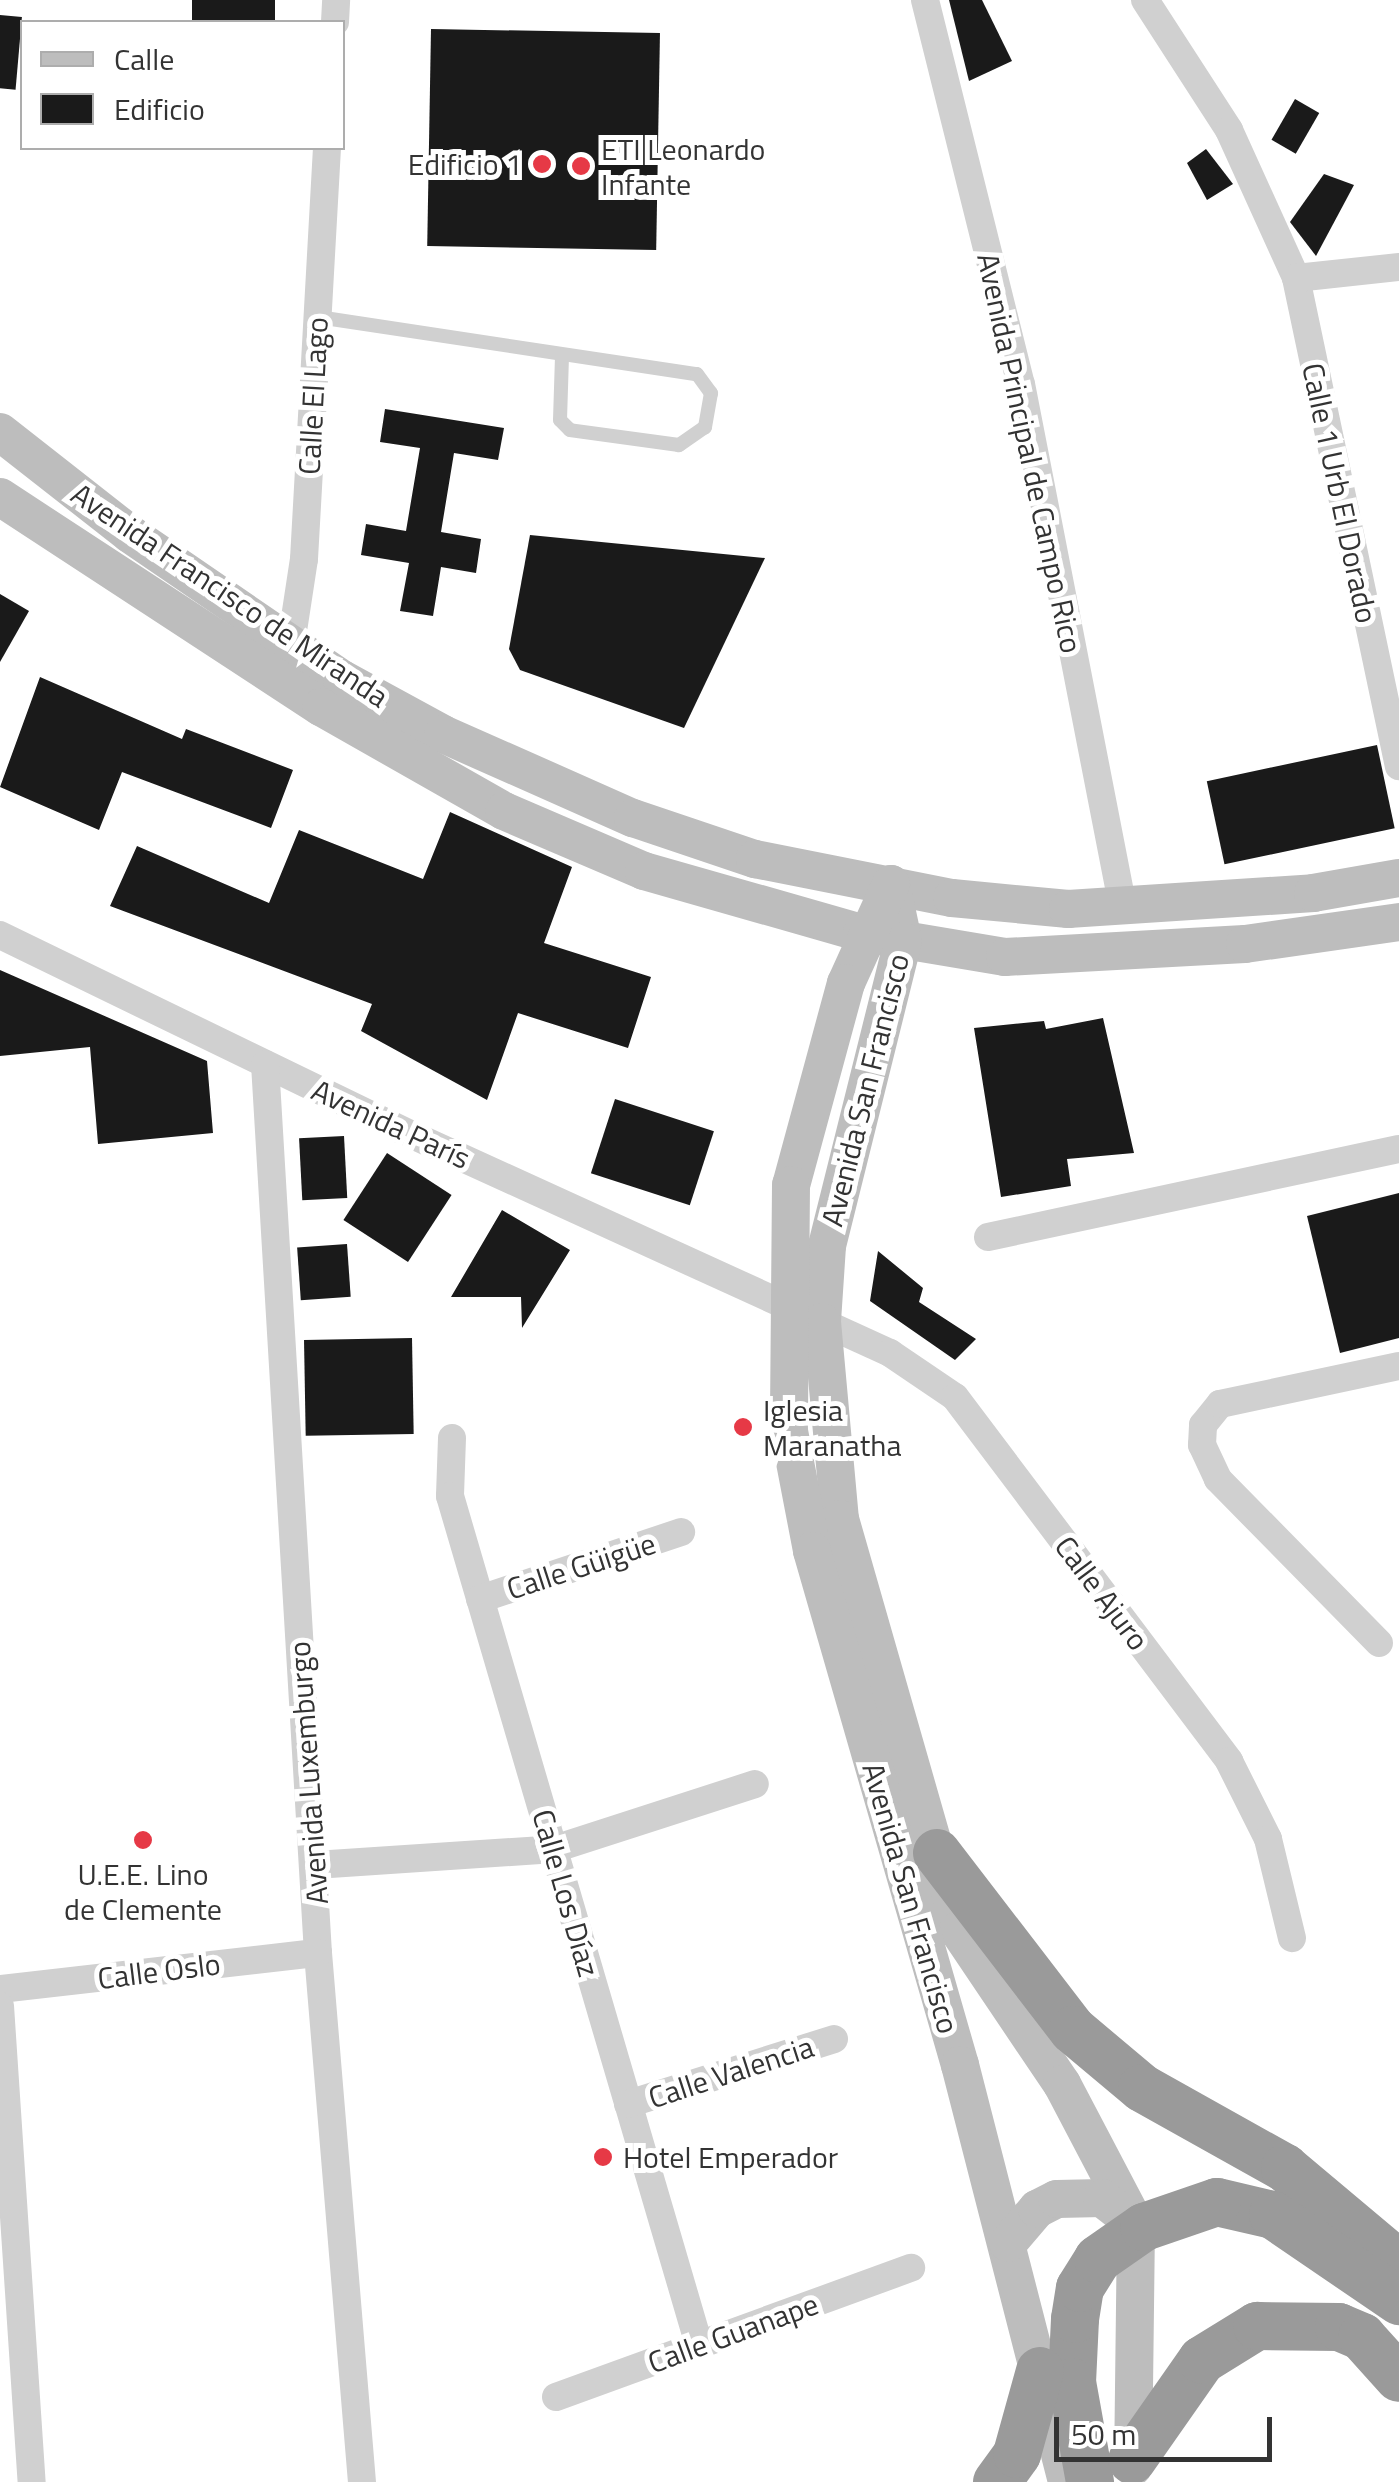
<!DOCTYPE html>
<html>
<head>
<meta charset="utf-8">
<style>
	body { margin:0 }
	#map { position:relative; width:1399px; height:2482px; overflow:hidden; background:#fff; font-family:"Titillium Web",sans-serif }
	div>[style] { position:absolute }
	.building>* { inset:0; background:#1a1a1a; transform-origin:0 0 }
	.lane>* { height:14px; margin:-7px; padding:0 7px; transform-origin:7px; border-radius:7px; background:#d0d0d0 }
	.street>* { height:28px; margin:-14px; padding:0 14px; transform-origin:14px; border-radius:14px; background:#d0d0d0 }
	.secondary>* { height:38px; margin:-19px; padding:0 19px; transform-origin:19px; border-radius:19px; background:#bdbdbd }
	.highway>* { height:48px; margin:-24px; padding:0 24px; transform-origin:24px; border-radius:24px; background:#9a9a9a }
	.highway-bridge>* { height:48px; margin:-24px; padding:0 24px; transform-origin:24px; border-radius:24px; background:#9a9a9a }
	.dots>* { width:28px; height:28px; translate:-50% -50%; box-sizing:border-box; border:5px solid #fff; border-radius:50% }
	span { translate:-50% -50%; white-space:nowrap; text-align:center; line-height:1.15; -webkit-text-stroke:10px #fff; paint-order:stroke }
	.poi-label { font-size:30px; color:#333 }
	.left { translate:0 -50%; text-align:left }
	.right { translate:-100% -50%; text-align:right }
	.street-label { font-size:30px; color:#333 }
	.legend { position:absolute; left:20px; top:20px; width:325px; height:130px; box-sizing:border-box; background:#fff; border:2px solid #adadad; margin:0; padding:12px 18px; list-style:none; font-size:30px; color:#333 }
	.legend li { display:flex; align-items:center; gap:20px; height:50px }
	.legend b { width:50px; border:2px solid #adadad }
	.scale { position:absolute; left:1054px; top:2417px; width:218px; height:45px; box-sizing:border-box; border:5px solid #333; border-top:0; padding-left:12px; font-size:30px; line-height:35px; white-space:nowrap; color:#333; -webkit-text-stroke:8px #fff; paint-order:stroke }
</style>
</head>
<body>
<div id="map">
	<div class="building">
		<i style="left:192px;top:0;width:83px;height:22px"></i>
		<i style="clip-path:polygon(949px 0,982px 0,1012px 61px,969px 81px)"></i>
		<i style="left:0;top:15px;width:22px;height:73px;rotate:5deg"></i>
		<i style="left:431px;top:29px;width:229px;height:217px;rotate:1deg"></i>
		<i style="left:1295px;top:99px;width:28px;height:47px;rotate:30deg"></i>
		<i style="clip-path:polygon(1206px 149px,1233px 184px,1207px 200px,1187px 163px)"></i>
		<i style="clip-path:polygon(1324px 174px,1354px 185px,1316px 256px,1290px 222px)"></i>
		<i style="clip-path:polygon(385px 409px,504px 428px,498px 460px,454px 453px,441px 532px,481px 539px,476px 573px,441px 567px,433px 616px,400px 611px,409px 563px,361px 555px,366px 524px,406px 531px,420px 448px,380px 442px)"></i>
		<i style="clip-path:polygon(530px 535px,765px 558px,684px 728px,520px 670px,509px 649px)"></i>
		<i style="clip-path:polygon(0 594px,29px 611px,0 662px)"></i>
		<i style="clip-path:polygon(40px 677px,182px 739px,186px 729px,293px 770px,271px 828px,122px 772px,99px 830px,0 787px)"></i>
		<i style="left:1377px;top:745px;width:85px;height:174px;rotate:78deg"></i>
		<i style="clip-path:polygon(450px 812px,572px 867px,544px 943px,651px 977px,628px 1048px,518px 1013px,487px 1100px,361px 1031px,372px 1004px,110px 906px,137px 846px,269px 903px,299px 830px,423px 879px)"></i>
		<i style="clip-path:polygon(0 970px,207px 1061px,213px 1133px,98px 1144px,90px 1047px,0 1056px)"></i>
		<i style="clip-path:polygon(1103px 1018px,1134px 1153px,1067px 1159px,1071px 1186px,1001px 1197px,974px 1028px,1044px 1021px,1046px 1029px)"></i>
		<i style="left:615px;top:1099px;width:104px;height:78px;rotate:18deg"></i>
		<i style="left:344px;top:1136px;width:62px;height:45px;rotate:87deg"></i>
		<i style="left:387px;top:1153px;width:77px;height:80px;rotate:33deg"></i>
		<i style="clip-path:polygon(1399px 1193px,1399px 1338px,1340px 1353px,1307px 1216px)"></i>
		<i style="clip-path:polygon(502px 1210px,570px 1250px,522px 1328px,521px 1297px,451px 1297px)"></i>
		<i style="left:347px;top:1244px;width:53px;height:50px;rotate:86deg"></i>
		<i style="clip-path:polygon(878px 1251px,923px 1288px,919px 1302px,976px 1339px,955px 1360px,870px 1301px)"></i>
		<i style="left:412px;top:1338px;width:96px;height:108px;rotate:89deg"></i>
	</div>
	<div class="lane">
		<i style="left:318px;top:317px;width:383px;rotate:8.6deg"></i>
		<i style="left:697px;top:374px;width:24px;rotate:54deg"></i>
		<i style="left:711px;top:393px;width:35px;rotate:100deg"></i>
		<i style="left:705px;top:427px;width:32px;rotate:145deg"></i>
		<i style="left:679px;top:445px;width:110px;rotate:-172.2deg"></i>
		<i style="left:570px;top:430px;width:14px;rotate:-135deg"></i>
		<i style="left:560px;top:420px;width:65px;rotate:-88.2deg"></i>
	</div>
	<div class="street">
		<i style="left:925px;top:0;width:396px;rotate:76deg"></i>
		<i style="left:1021px;top:384px;width:534px;rotate:78.98deg"></i>
		<i style="left:1145px;top:0;width:155px;rotate:57.1deg"></i>
		<i style="left:1229px;top:130px;width:162px;rotate:65.6deg"></i>
		<i style="left:1296px;top:278px;width:499px;rotate:78.1deg"></i>
		<i style="left:335px;top:22px;width:22px;rotate:-87deg"></i>
		<i style="left:1296px;top:278px;width:104px;rotate:-6.1deg"></i>
		<i style="left:291px;top:644px;width:86px;rotate:-81.3deg"></i>
		<i style="left:304px;top:559px;width:412px;rotate:-86.8deg"></i>
		<i style="left:0;top:935px;width:456px;rotate:25.9deg"></i>
		<i style="left:410px;top:1134px;width:528px;rotate:24.52deg"></i>
		<i style="left:890px;top:1353px;width:78px;rotate:34.1deg"></i>
		<i style="left:955px;top:1397px;width:456px;rotate:53deg"></i>
		<i style="left:1229px;top:1761px;width:87px;rotate:63.4deg"></i>
		<i style="left:1268px;top:1839px;width:102px;rotate:76.4deg"></i>
		<i style="left:265px;top:1064px;width:891px;rotate:86.59deg"></i>
		<i style="left:318px;top:1953px;width:531px;rotate:85.25deg"></i>
		<i style="left:988px;top:1237px;width:420px;rotate:-12.1deg"></i>
		<i style="left:452px;top:1438px;width:58px;rotate:92deg"></i>
		<i style="left:450px;top:1496px;width:885px;rotate:73.65deg"></i>
		<i style="left:480px;top:1599px;width:212px;rotate:-18.4deg"></i>
		<i style="left:1379px;top:1643px;width:230px;rotate:-134.5deg"></i>
		<i style="left:1218px;top:1479px;width:38px;rotate:-115deg"></i>
		<i style="left:1202px;top:1445px;width:20px;rotate:-87deg"></i>
		<i style="left:1203px;top:1425px;width:27px;rotate:-51deg"></i>
		<i style="left:1220px;top:1404px;width:183px;rotate:-12deg"></i>
		<i style="left:315px;top:1865px;width:240px;rotate:-3.8deg"></i>
		<i style="left:554px;top:1849px;width:211px;rotate:-17.9deg"></i>
		<i style="left:0;top:1989px;width:320px;rotate:-6.5deg"></i>
		<i style="left:0;top:2006px;width:477px;rotate:86.2deg"></i>
		<i style="left:628px;top:2104px;width:216px;rotate:-17.5deg"></i>
		<i style="left:556px;top:2397px;width:378px;rotate:-20deg"></i>
	</div>
	<div class="secondary">
		<i style="left:0;top:432px;width:165px;rotate:38.1deg"></i>
		<i style="left:130px;top:534px;width:257px;rotate:34.4deg"></i>
		<i style="left:342px;top:679px;width:115px;rotate:28.6deg"></i>
		<i style="left:443px;top:734px;width:208px;rotate:23.9deg"></i>
		<i style="left:633px;top:818px;width:129px;rotate:18.6deg"></i>
		<i style="left:755px;top:859px;width:201px;rotate:11.2deg"></i>
		<i style="left:952px;top:898px;width:117px;rotate:5.4deg"></i>
		<i style="left:1068px;top:909px;width:246px;rotate:-3.7deg"></i>
		<i style="left:1313px;top:893px;width:87px;rotate:-9.9deg"></i>
		<i style="left:0;top:497px;width:384px;rotate:33.2deg"></i>
		<i style="left:321px;top:707px;width:210px;rotate:29.6deg"></i>
		<i style="left:504px;top:811px;width:152px;rotate:23.2deg"></i>
		<i style="left:644px;top:871px;width:227px;rotate:15.9deg"></i>
		<i style="left:862px;top:933px;width:145px;rotate:9.5deg"></i>
		<i style="left:1005px;top:957px;width:240px;rotate:-3.1deg"></i>
		<i style="left:1245px;top:944px;width:156px;rotate:-8.1deg"></i>
		<i style="left:891px;top:884px;width:58px;rotate:78.1deg"></i>
		<i style="left:903px;top:941px;width:314px;rotate:104deg"></i>
		<i style="left:827px;top:1246px;width:76px;rotate:93.8deg"></i>
		<i style="left:822px;top:1322px;width:198px;rotate:84.8deg"></i>
		<i style="left:840px;top:1519px;width:428px;rotate:74deg"></i>
		<i style="left:958px;top:1930px;width:186px;rotate:56deg"></i>
		<i style="left:1062px;top:2084px;width:159px;rotate:62.3deg"></i>
		<i style="left:1136px;top:2225px;width:242px;rotate:90.7deg"></i>
		<i style="left:891px;top:884px;width:109px;rotate:114.4deg"></i>
		<i style="left:846px;top:983px;width:209px;rotate:105.2deg"></i>
		<i style="left:791px;top:1185px;width:246px;rotate:90.5deg"></i>
		<i style="left:789px;top:1431px;width:122px;rotate:79.1deg"></i>
		<i style="left:812px;top:1551px;width:535px;rotate:73.94deg"></i>
		<i style="left:960px;top:2065px;width:431px;rotate:75.6deg"></i>
		<i style="left:1008px;top:2243px;width:45px;rotate:-49.5deg"></i>
		<i style="left:1037px;top:2209px;width:22px;rotate:-27deg"></i>
		<i style="left:1057px;top:2199px;width:45px;rotate:-1.3deg"></i>
		<i style="left:1102px;top:2198px;width:41px;rotate:38deg"></i>
	</div>
	<div class="highway">
		<i style="left:937px;top:1853px;width:223px;rotate:52.5deg"></i>
		<i style="left:1073px;top:2030px;width:90px;rotate:40deg"></i>
		<i style="left:1142px;top:2088px;width:164px;rotate:29.2deg"></i>
		<i style="left:1285px;top:2168px;width:149px;rotate:40.1deg"></i>
		<i style="left:1217px;top:2202px;width:57px;rotate:13.1deg"></i>
		<i style="left:1273px;top:2215px;width:153px;rotate:34.3deg"></i>
		<i style="left:1075px;top:2319px;width:63px;rotate:92.7deg"></i>
		<i style="left:1072px;top:2382px;width:102px;rotate:79.8deg"></i>
		<i style="left:1132px;top:2460px;width:122px;rotate:-55deg"></i>
		<i style="left:1202px;top:2360px;width:65px;rotate:-31.7deg"></i>
		<i style="left:1257px;top:2326px;width:82px;rotate:0.7deg"></i>
		<i style="left:1339px;top:2327px;width:25px;rotate:23deg"></i>
		<i style="left:1362px;top:2337px;width:55px;rotate:47.9deg"></i>
		<i style="left:997px;top:2482px;width:34px;rotate:-54deg"></i>
		<i style="left:1017px;top:2454px;width:86px;rotate:-74.5deg"></i>
	</div>
	<div class="highway-bridge">
		<i style="left:1075px;top:2319px;width:31px;rotate:-81deg"></i>
		<i style="left:1080px;top:2288px;width:34px;rotate:-58deg"></i>
		<i style="left:1098px;top:2259px;width:56px;rotate:-34.8deg"></i>
		<i style="left:1144px;top:2227px;width:77px;rotate:-18.9deg"></i>
	</div>
	<div class="dots">
		<i style="left:542px;top:164px;background:#e63946"></i>
		<i style="left:581px;top:166px;background:#e63946"></i>
		<i style="left:743px;top:1427px;background:#e63946"></i>
		<i style="left:143px;top:1840px;background:#e63946"></i>
		<i style="left:603px;top:2157px;background:#e63946"></i>
	</div>
	<div class="poi-label">
		<span class="left" style="left:601px;top:166px">ETI Leonardo<br>Infante</span>
		<span class="right" style="left:522px;top:164px">Edificio 1</span>
		<span class="left" style="left:763px;top:1427px">Iglesia<br>Maranatha</span>
		<span style="left:143px;top:1891px">U.E.E. Lino<br>de Clemente</span>
		<span class="left" style="left:623px;top:2157px">Hotel Emperador</span>
	</div>
	<div class="street-label">
		<span style="left:313px;top:396px;rotate:-87deg">Calle El Lago</span>
		<span style="left:1030px;top:453px;rotate:78deg">Avenida Principal de Campo Rico</span>
		<span style="left:1340px;top:493px;rotate:78deg">Calle 1 Urb El Dorado</span>
		<span style="left:230px;top:595px;rotate:34deg">Avenida Francisco de Miranda</span>
		<span style="left:865px;top:1090px;rotate:-76deg">Avenida San Francisco</span>
		<span style="left:391px;top:1124px;rotate:25deg">Avenida París</span>
		<span style="left:581px;top:1566px;rotate:-18deg">Calle Güigüe</span>
		<span style="left:1102px;top:1593px;rotate:53deg">Calle Ajuro</span>
		<span style="left:308px;top:1773px;rotate:-94deg">Avenida Luxemburgo</span>
		<span style="left:566px;top:1893px;rotate:74deg">Calle Los Díaz</span>
		<span style="left:911px;top:1898px;rotate:74deg">Avenida San Francisco</span>
		<span style="left:159px;top:1971px;rotate:-7deg">Calle Oslo</span>
		<span style="left:731px;top:2072px;rotate:-18deg">Calle Valencia</span>
		<span style="left:733px;top:2333px;rotate:-20deg">Calle Guanape</span>
	</div>
	<ul class="legend">
	<li><b style="height:12px;background:#bdbdbd"></b>Calle</li>
	<li><b style="height:28px;background:#1a1a1a"></b>Edificio</li>
	</ul>
	<div class="scale">50 m</div>
</div>
</body>
</html>
